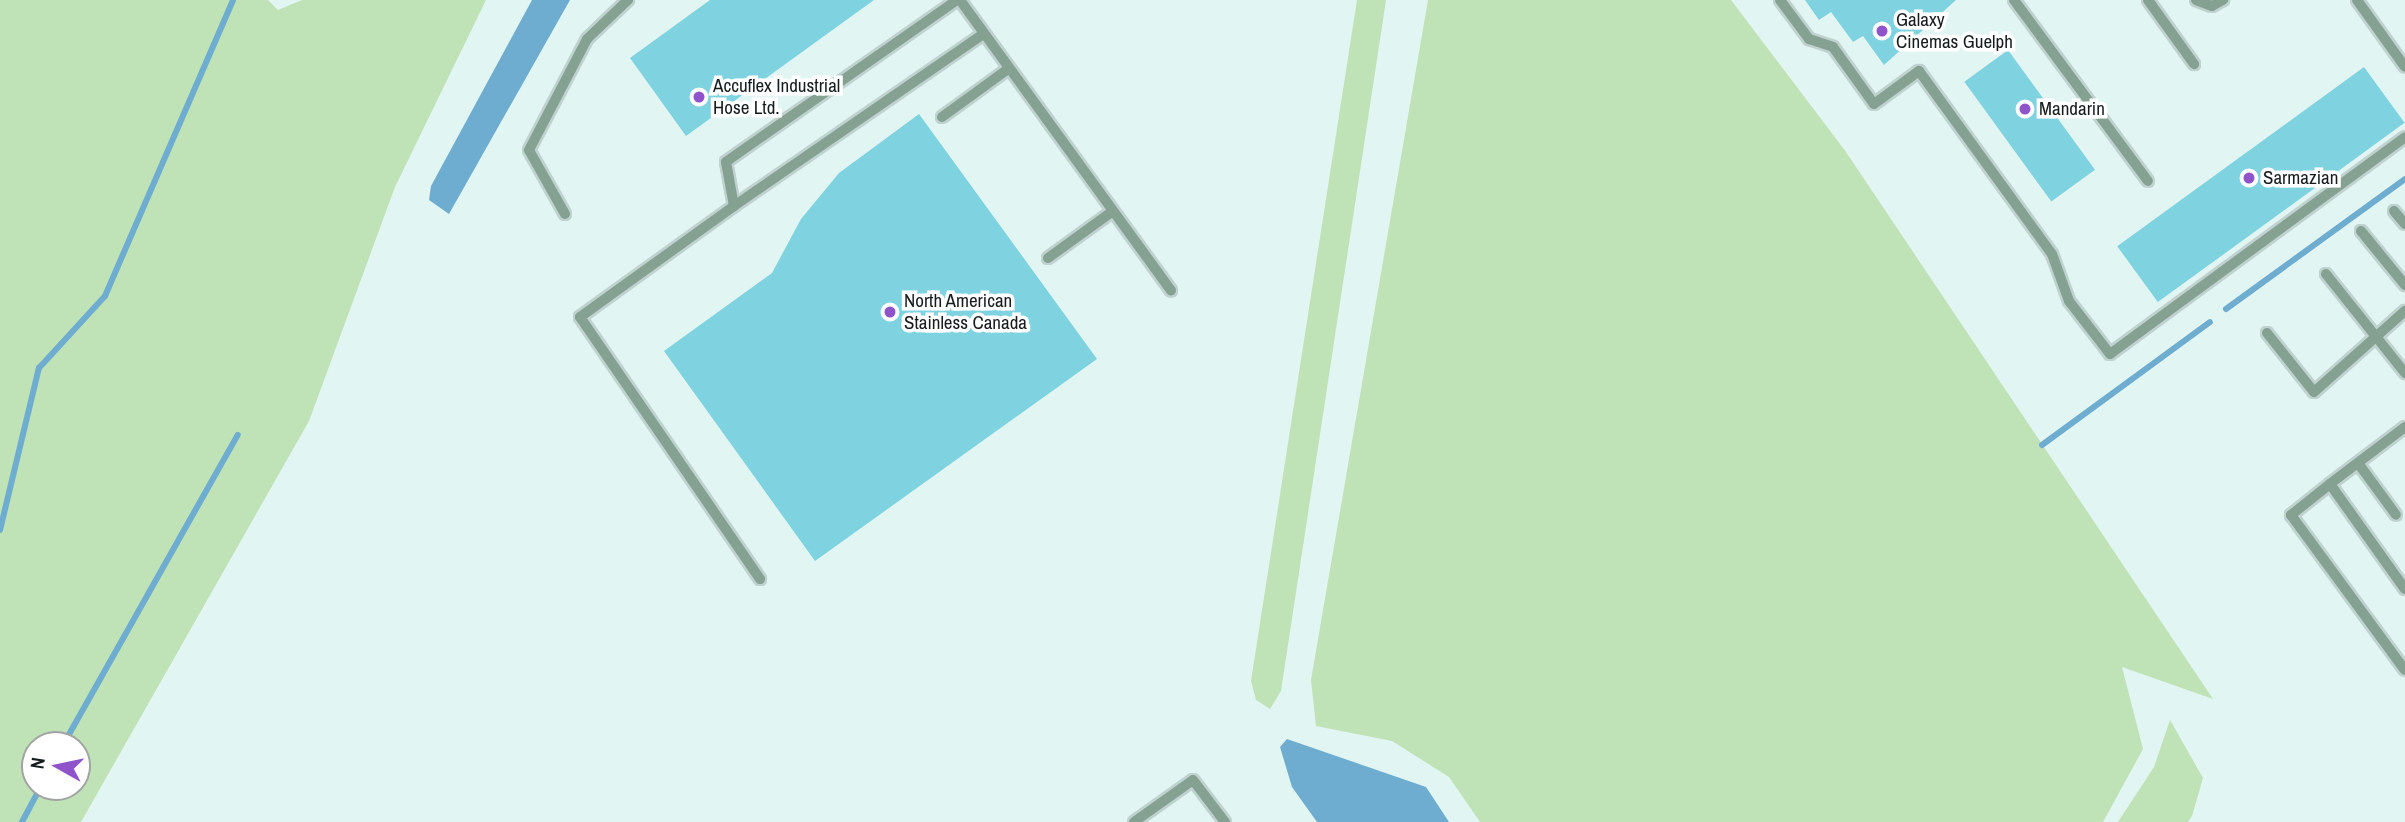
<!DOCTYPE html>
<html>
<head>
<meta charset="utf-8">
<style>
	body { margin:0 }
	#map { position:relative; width:2405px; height:822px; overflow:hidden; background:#e1f5f2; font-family:"Archivo Narrow",sans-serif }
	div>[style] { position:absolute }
	.green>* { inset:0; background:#c0e2b7 }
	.water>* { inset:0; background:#6eadd0 }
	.stream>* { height:6px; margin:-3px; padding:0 3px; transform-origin:3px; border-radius:3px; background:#6eadd0 }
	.building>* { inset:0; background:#7fd2e0; transform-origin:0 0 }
	.roads { filter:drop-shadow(2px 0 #c0d2d0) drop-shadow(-2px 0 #c0d2d0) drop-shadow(0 2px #c0d2d0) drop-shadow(0 -2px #c0d2d0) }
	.service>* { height:10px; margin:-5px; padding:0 5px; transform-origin:5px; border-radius:5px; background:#85a192 }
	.dots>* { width:19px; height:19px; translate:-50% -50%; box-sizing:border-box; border:4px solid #fff; border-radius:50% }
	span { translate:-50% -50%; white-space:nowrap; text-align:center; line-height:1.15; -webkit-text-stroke:7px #fff; paint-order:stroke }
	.poi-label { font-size:19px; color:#151c1b }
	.left { translate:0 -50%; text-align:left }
	.north { position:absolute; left:21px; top:731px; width:70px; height:70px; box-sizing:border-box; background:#fff; border:2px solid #a1a4a4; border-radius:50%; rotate:279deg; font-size:19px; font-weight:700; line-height:28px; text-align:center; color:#151c1b }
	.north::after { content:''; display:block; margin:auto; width:24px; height:32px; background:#8f53ca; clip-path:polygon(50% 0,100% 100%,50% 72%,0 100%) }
</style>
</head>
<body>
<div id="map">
	<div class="green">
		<i style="clip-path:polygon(evenodd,0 0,268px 0,278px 10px,302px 0,486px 0,395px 187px,309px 421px,81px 822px,0 822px,0 0,35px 745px,77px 745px,77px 787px,35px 787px,35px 745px)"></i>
		<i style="clip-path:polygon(1357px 0,1386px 0,1281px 691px,1270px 709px,1256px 700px,1251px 681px)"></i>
		<i style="clip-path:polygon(1428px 0,1731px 0,1846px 152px,2213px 699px,2122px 667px,2143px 749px,2103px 822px,1480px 822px,1449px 777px,1392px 741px,1316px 726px,1311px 680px)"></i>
		<i style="clip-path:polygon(2170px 720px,2203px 778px,2192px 816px,2188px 822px,2118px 822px,2154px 767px)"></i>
	</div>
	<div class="water">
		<i style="clip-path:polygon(532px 0,570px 0,449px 214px,429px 200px,431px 186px)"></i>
		<i style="clip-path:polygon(1287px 739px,1426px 787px,1449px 822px,1317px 822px,1292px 787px,1280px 747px)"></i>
	</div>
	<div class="stream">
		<i style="left:2226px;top:309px;width:221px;rotate:-36deg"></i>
		<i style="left:2042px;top:445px;width:208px;rotate:-36.2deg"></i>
		<i style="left:0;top:530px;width:167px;rotate:-76.5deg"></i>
		<i style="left:39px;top:368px;width:98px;rotate:-47.5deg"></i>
		<i style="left:105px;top:296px;width:322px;rotate:-66.6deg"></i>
		<i style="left:63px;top:745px;width:356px;rotate:-60.6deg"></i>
		<i style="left:22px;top:822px;width:40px;rotate:-62deg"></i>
	</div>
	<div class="building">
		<i style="clip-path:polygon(710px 0,874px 0,686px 136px,630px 58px)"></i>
		<i style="clip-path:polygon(1805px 0,1956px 0,1884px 65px,1863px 36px,1853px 42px,1831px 12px,1819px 20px)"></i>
		<i style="left:2008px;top:50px;width:148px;height:54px;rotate:54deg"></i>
		<i style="left:2364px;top:67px;width:69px;height:305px;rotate:54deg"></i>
		<i style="clip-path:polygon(919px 114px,1097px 359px,815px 561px,664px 351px,772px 273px,801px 219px,839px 173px)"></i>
	</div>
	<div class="roads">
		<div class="service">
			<i style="left:957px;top:0;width:282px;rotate:145deg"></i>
			<i style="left:726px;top:162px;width:45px;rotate:79.7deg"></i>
			<i style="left:734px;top:206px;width:303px;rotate:-34.6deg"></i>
			<i style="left:960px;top:0;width:359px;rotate:54deg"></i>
			<i style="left:1780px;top:0;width:49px;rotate:53.4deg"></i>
			<i style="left:1809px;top:39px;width:25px;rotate:18deg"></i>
			<i style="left:1833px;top:47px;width:70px;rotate:54.3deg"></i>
			<i style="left:1874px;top:104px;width:56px;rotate:-36.3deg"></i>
			<i style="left:1919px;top:71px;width:226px;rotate:54deg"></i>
			<i style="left:2052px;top:254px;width:50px;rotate:70.1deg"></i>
			<i style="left:2069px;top:301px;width:67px;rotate:52.3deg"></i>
			<i style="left:2110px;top:354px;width:366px;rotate:-36.3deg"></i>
			<i style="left:2014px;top:0;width:225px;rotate:53.5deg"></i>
			<i style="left:2148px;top:0;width:79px;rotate:54.3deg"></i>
			<i style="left:2196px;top:0;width:17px;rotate:21deg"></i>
			<i style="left:2212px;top:6px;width:13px;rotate:-29deg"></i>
			<i style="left:2357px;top:0;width:82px;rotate:54.4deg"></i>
			<i style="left:942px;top:117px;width:82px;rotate:-36deg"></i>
			<i style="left:734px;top:206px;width:190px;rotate:144.2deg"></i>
			<i style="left:580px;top:317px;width:318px;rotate:55.5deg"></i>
			<i style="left:2394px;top:211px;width:17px;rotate:50deg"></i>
			<i style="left:565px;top:214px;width:73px;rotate:-119.4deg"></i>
			<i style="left:529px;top:150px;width:125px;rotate:-62.4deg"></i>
			<i style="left:587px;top:39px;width:57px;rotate:-43.6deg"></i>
			<i style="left:2361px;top:231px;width:70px;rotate:50.8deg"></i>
			<i style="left:1048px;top:258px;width:80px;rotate:-35.9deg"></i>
			<i style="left:2326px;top:274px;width:127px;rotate:51.4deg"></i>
			<i style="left:2267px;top:333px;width:75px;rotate:51.5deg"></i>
			<i style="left:2314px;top:392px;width:122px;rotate:-41.7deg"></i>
			<i style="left:2405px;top:427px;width:94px;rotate:142.8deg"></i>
			<i style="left:2330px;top:484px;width:129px;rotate:54.5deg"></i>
			<i style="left:2358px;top:463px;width:64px;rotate:53.8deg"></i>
			<i style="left:2330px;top:484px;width:50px;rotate:141.5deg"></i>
			<i style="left:2291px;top:515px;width:192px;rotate:53.7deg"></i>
			<i style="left:1134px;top:822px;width:72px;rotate:-35.4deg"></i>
			<i style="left:1193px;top:780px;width:53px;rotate:52.7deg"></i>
		</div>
	</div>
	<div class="dots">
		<i style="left:1882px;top:31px;background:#8f53ca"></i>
		<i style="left:699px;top:97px;background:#8f53ca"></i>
		<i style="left:2025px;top:109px;background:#8f53ca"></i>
		<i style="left:2249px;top:178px;background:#8f53ca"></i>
		<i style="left:890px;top:312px;background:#8f53ca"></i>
	</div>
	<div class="poi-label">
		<span class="left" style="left:1896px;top:31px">Galaxy<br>Cinemas Guelph</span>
		<span class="left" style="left:713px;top:97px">Accuflex Industrial<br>Hose Ltd.</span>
		<span class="left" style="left:2039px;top:109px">Mandarin</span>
		<span class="left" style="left:2263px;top:178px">Sarmazian</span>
		<span class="left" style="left:904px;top:312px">North American<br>Stainless Canada</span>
	</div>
	<div class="north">N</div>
</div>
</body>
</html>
